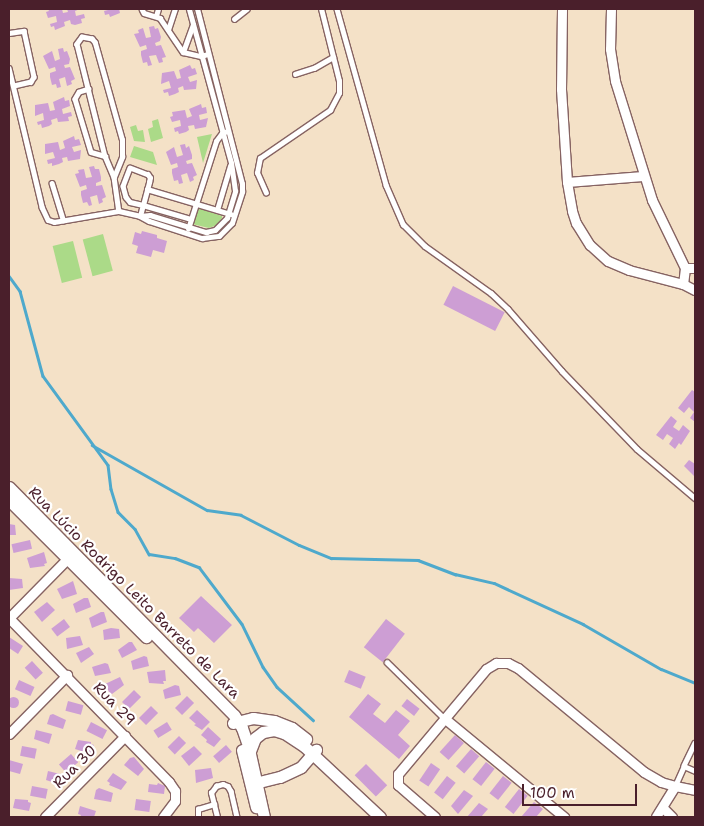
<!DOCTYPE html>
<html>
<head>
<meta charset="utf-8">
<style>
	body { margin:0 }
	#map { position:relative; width:704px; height:826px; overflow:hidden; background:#f4e1c7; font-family:"Shantell Sans",sans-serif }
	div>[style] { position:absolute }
	.green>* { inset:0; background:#abda88; transform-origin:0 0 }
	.stream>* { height:2.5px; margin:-1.25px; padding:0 1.25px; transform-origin:1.25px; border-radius:1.25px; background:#4ea9cc }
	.building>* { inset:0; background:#cd9ed4; transform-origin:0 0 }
	.round { border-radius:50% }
	.roads { filter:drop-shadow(1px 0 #866362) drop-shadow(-1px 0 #866362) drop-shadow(0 1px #866362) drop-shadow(0 -1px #866362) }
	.service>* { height:4.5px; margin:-2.25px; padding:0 2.25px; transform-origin:2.25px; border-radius:2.25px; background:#fff }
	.minor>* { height:9px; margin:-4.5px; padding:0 4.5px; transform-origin:4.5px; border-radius:4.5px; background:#fff }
	.tertiary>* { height:11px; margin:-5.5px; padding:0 5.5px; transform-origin:5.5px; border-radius:5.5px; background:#fff }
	span { translate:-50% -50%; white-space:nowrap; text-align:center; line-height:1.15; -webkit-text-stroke:4.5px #fff; paint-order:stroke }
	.street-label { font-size:15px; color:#4a1f2b }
	.frame { position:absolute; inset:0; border:10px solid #4a1f2b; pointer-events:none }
	.scale { position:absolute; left:522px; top:784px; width:115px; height:22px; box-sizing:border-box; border:2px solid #4a1f2b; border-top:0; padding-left:6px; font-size:15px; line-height:18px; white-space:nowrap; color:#4a1f2b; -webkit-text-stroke:4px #fff; paint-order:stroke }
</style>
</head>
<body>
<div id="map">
	<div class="green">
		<i style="clip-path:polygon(158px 119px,163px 138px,151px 142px,148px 129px,153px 127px,152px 121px)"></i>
		<i style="clip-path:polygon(136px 125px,138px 131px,143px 130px,145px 142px,134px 141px,130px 127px)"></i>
		<i style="clip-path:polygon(212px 134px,203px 163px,197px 137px)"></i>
		<i style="clip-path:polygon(134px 146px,153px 152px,157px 165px,130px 157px)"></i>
		<i style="clip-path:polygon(198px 208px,222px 216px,222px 218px,217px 225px,209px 228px,192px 224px)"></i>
		<i style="left:103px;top:234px;width:38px;height:21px;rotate:75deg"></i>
		<i style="left:73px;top:241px;width:38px;height:21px;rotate:76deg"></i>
	</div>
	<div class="stream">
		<i style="left:9px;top:276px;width:19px;rotate:54deg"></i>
		<i style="left:20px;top:291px;width:88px;rotate:74.9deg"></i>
		<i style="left:43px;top:376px;width:110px;rotate:53.9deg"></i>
		<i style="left:108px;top:465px;width:24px;rotate:83deg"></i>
		<i style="left:111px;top:489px;width:24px;rotate:73deg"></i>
		<i style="left:118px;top:512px;width:24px;rotate:45deg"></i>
		<i style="left:135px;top:529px;width:29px;rotate:61deg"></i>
		<i style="left:149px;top:554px;width:26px;rotate:9deg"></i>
		<i style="left:175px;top:558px;width:26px;rotate:21deg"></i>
		<i style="left:199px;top:567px;width:71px;rotate:53deg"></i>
		<i style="left:242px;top:624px;width:48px;rotate:64deg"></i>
		<i style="left:263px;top:667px;width:24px;rotate:55deg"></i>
		<i style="left:277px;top:687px;width:49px;rotate:42.5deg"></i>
		<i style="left:92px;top:445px;width:132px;rotate:29.5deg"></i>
		<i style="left:207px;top:510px;width:34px;rotate:8deg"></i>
		<i style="left:241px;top:515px;width:65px;rotate:27.3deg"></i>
		<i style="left:299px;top:545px;width:35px;rotate:22deg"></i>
		<i style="left:331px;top:558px;width:87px;rotate:1.3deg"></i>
		<i style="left:418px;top:560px;width:40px;rotate:21deg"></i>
		<i style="left:455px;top:574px;width:40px;rotate:13deg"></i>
		<i style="left:494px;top:583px;width:98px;rotate:24.7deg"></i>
		<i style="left:583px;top:624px;width:90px;rotate:30deg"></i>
		<i style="left:661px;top:669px;width:37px;rotate:22deg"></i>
	</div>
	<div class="building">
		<i style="clip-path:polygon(48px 9px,62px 9px,63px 13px,68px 12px,67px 9px,80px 9px,75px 11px,76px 16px,84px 14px,85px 18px,81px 19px,82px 23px,75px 25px,71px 24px,70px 20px,64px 22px,65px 26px,55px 30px,54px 26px,51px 27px,50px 24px,57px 22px,56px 16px,48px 18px,46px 12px,49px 11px)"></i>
		<i style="clip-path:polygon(112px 9px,119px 9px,120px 13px,110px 17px,109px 14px,105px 15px,104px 11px)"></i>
		<i style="clip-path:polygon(154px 26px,155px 29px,158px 28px,161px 37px,160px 41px,155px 43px,156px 46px,161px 45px,166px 57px,162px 58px,163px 62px,159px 63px,156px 55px,149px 56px,152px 65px,148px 66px,147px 62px,143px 63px,141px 55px,141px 51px,147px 49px,146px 45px,140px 47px,134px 34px,139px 33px,138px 30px,143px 28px,146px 38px,151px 37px,149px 27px)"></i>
		<i style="clip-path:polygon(63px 48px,64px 52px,67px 51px,70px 59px,69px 64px,64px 65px,65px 68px,70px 67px,75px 79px,71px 81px,72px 84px,67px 86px,65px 77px,59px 79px,61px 87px,57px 88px,56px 84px,52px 85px,50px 77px,50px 73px,56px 71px,55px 67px,49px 69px,43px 56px,52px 51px,55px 61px,60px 59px,58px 49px)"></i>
		<i style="clip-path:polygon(190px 65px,192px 69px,195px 68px,197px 74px,188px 77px,190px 82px,197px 80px,196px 89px,184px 90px,183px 86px,178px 88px,179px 92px,175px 94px,169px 96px,168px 92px,164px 93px,163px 90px,171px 88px,169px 81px,161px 84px,162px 73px,174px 71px,177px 79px,181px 78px,179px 70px)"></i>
		<i style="clip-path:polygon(64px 97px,65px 101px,69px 100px,70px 106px,62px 109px,63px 114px,71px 112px,72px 116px,68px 117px,69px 121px,58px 122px,57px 118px,51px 120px,52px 124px,49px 126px,42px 128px,41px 124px,38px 125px,37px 122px,44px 120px,43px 113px,35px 116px,35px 105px,48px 103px,50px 111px,55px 110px,53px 102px)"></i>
		<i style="clip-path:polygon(201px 104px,202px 108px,206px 107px,207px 113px,199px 115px,200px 120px,208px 118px,206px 127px,195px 129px,194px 125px,188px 126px,189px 130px,186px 132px,179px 134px,178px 131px,175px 132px,174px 128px,181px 126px,180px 120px,172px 122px,170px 117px,173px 116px,172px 112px,185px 110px,187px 118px,192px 116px,189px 109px)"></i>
		<i style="clip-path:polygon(74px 136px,75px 140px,79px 139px,81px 145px,72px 147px,74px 152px,81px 150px,80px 159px,68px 161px,67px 157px,62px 158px,63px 162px,59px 164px,52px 166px,52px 163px,48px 164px,47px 160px,55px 158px,53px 152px,45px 154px,45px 144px,58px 142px,60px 150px,65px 148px,63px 141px)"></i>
		<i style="clip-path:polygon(185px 144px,186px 148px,189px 146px,192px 155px,192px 159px,186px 161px,187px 164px,192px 163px,197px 175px,193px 177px,194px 180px,190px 182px,187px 173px,181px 175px,183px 183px,179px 184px,178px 180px,174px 181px,172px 173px,172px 169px,178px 167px,177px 163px,171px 165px,166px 152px,174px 147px,177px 157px,183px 155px,180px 145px)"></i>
		<i style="clip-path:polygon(94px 166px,95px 169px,99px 169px,101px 177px,101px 181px,96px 183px,96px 186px,102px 185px,106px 197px,102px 199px,103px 202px,99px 204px,97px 195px,90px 197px,92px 205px,89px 206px,87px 202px,83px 203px,81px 195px,81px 191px,87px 189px,86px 185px,80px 187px,75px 174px,79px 173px,78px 170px,84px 169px,86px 178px,92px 177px,89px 167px)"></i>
		<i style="clip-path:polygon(142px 231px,157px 235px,157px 238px,167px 241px,164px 253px,153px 250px,151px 257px,136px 253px,138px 246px,132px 244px,135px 232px,141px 234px)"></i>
		<i style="left:453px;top:286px;width:58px;height:21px;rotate:27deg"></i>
		<i style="clip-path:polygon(692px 390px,695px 392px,695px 422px,690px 418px,694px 412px,689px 407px,684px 413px,678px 408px)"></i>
		<i style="clip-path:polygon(671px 416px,677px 421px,673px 427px,679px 431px,683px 425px,690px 431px,681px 445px,679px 443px,675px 449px,669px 444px,673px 438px,667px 434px,663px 440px,656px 435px)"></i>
		<i style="clip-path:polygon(689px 460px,695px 464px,695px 477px,684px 466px)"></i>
		<i style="clip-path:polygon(9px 524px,15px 525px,16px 535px,9px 535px)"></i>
		<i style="left:30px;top:540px;width:9px;height:19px;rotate:77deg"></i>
		<i style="clip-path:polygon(44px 552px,47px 563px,44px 564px,45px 566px,30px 568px,27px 558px)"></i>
		<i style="clip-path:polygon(9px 578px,22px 579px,23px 588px,9px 590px)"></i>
		<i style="clip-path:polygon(73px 581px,77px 594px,62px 599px,57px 589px)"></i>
		<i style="clip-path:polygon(201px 596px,232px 625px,214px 643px,198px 628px,194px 632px,179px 618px)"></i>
		<i style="clip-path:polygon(84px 598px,88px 598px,91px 607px,76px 613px,73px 604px)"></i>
		<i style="clip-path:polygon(47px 602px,55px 610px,42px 622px,34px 612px)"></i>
		<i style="clip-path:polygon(101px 612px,104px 612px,107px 622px,92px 628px,89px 618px)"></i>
		<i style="left:64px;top:619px;width:10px;height:16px;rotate:53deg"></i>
		<i style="left:386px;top:619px;width:24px;height:36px;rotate:38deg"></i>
		<i style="clip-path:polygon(111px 628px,119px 629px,120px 638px,104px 640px,103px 630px)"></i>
		<i style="clip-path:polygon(80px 636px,83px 645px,67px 649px,66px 638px)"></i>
		<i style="clip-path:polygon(9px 637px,23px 646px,18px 654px,9px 648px)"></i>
		<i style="clip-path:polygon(129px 642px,132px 642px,137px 650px,122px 658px,118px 650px)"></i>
		<i style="clip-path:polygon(89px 647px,94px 654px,81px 663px,76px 653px)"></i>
		<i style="clip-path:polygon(144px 656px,147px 657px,149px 666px,133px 670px,131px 661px)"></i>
		<i style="left:32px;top:661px;width:16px;height:10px;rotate:47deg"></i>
		<i style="clip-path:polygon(105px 663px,108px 664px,111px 673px,95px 676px,92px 667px)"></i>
		<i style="clip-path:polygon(165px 670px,166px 681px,163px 681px,164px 684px,149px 683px,147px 672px)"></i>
		<i style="left:349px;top:670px;width:18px;height:13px;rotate:22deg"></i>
		<i style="clip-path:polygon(120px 677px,124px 685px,112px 694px,109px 692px,105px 684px)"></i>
		<i style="left:19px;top:680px;width:17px;height:10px;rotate:24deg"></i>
		<i style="clip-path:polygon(175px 685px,179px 686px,181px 695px,165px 699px,163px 690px)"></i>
		<i style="left:134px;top:690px;width:10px;height:17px;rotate:45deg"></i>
		<i style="clip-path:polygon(368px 694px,381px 704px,373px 714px,385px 723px,396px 710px,410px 721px,398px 735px,410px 746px,399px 759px,349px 717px)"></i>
		<i style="left:187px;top:696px;width:10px;height:17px;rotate:45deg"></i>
		<i class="round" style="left:7.5px;top:696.5px;width:11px;height:11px"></i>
		<i style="left:407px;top:699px;width:16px;height:9px;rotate:38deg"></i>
		<i style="left:68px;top:701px;width:16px;height:10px;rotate:15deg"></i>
		<i style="left:151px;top:706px;width:10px;height:17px;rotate:45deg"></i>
		<i style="clip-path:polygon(197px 710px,210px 722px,202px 730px,194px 725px,196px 724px,189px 718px)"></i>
		<i style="clip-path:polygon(53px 714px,66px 720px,63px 729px,47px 724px,50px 715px)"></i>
		<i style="left:91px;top:722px;width:18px;height:10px;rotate:27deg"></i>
		<i style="left:167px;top:722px;width:9px;height:16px;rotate:58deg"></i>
		<i style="clip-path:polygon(208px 727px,221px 739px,214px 747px,206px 742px,207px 740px,201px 735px)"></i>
		<i style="clip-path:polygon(36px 730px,52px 734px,49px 744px,34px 739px)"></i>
		<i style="left:455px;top:735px;width:12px;height:23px;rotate:42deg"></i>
		<i style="left:179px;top:736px;width:10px;height:16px;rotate:45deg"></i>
		<i style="clip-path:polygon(78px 740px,91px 742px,91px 744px,94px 745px,91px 754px,75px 749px)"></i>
		<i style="left:226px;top:745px;width:9px;height:17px;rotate:49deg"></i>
		<i style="left:22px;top:746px;width:15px;height:10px;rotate:11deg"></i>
		<i style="clip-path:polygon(194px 746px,202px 754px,189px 766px,181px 756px)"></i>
		<i style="left:471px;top:749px;width:11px;height:23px;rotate:41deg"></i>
		<i style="left:71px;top:754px;width:11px;height:16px;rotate:49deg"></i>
		<i style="clip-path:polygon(134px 757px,144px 769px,138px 776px,124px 765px,130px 758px)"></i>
		<i style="clip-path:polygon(9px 760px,23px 764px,20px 774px,9px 771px)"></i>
		<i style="left:486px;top:762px;width:11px;height:22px;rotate:38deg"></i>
		<i style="left:431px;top:763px;width:11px;height:21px;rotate:34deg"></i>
		<i style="left:366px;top:764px;width:30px;height:16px;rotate:45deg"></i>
		<i style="clip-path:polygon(211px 768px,213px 778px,196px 783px,195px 770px)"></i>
		<i style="clip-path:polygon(48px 771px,64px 775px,61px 785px,46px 780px)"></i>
		<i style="clip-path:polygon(113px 773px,127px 782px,121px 790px,109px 785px,110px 783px,107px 781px)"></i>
		<i style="left:447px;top:776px;width:11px;height:21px;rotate:38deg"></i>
		<i style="left:503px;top:776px;width:11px;height:22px;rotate:38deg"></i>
		<i style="clip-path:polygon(158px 783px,165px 786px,164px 794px,148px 792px,149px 784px,157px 785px)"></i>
		<i style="left:32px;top:786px;width:16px;height:10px;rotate:11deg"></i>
		<i style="clip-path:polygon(99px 788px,113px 793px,111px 802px,94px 799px,96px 790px)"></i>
		<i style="left:519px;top:789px;width:11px;height:23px;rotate:38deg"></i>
		<i style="clip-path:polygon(464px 790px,473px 796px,458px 814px,451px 806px)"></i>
		<i style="clip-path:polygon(15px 799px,28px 800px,28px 802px,31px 803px,29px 811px,13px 808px)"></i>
		<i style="left:136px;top:799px;width:15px;height:11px;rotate:8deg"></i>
		<i style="clip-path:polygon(534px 802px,543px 809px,536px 817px,521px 817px)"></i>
		<i style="clip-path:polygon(479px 803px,488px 809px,481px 817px,467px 817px)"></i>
		<i style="clip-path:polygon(80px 806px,96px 811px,94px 817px,80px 817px,81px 815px,78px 814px)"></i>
	</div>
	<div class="roads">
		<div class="service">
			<i style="left:142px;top:9px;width:4px;rotate:63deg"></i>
			<i style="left:144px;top:13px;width:17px;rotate:17deg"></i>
			<i style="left:160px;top:18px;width:41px;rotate:55.9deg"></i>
			<i style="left:183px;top:52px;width:18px;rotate:13deg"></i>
			<i style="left:201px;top:56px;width:7px;rotate:-16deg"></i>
			<i style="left:337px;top:9px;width:183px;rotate:74.4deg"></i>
			<i style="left:386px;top:185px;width:43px;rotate:66.4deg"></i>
			<i style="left:403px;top:224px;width:31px;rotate:45deg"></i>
			<i style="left:425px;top:246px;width:81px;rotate:35.5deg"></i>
			<i style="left:491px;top:293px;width:23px;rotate:43deg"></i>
			<i style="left:508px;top:309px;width:82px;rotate:48.9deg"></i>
			<i style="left:562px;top:371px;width:108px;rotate:46.1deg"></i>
			<i style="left:637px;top:449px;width:76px;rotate:40.2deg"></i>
			<i style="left:156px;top:16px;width:7px;rotate:-74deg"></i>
			<i style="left:234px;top:19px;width:16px;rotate:-38deg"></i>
			<i style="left:168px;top:30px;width:22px;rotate:-72deg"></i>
			<i style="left:9px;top:33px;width:15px;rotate:-8deg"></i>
			<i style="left:24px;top:31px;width:47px;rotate:77.7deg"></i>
			<i style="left:34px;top:77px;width:6px;rotate:121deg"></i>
			<i style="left:31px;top:82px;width:17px;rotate:167deg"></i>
			<i style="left:183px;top:52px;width:29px;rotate:-70deg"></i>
			<i style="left:9px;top:68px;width:143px;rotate:76.6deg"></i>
			<i style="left:42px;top:207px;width:14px;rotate:65deg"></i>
			<i style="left:48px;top:220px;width:6px;rotate:18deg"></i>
			<i style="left:54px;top:222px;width:66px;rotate:-9.6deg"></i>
			<i style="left:119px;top:211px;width:22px;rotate:13deg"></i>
			<i style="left:140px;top:216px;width:10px;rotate:29deg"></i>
			<i style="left:149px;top:221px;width:56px;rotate:17.8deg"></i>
			<i style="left:202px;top:238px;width:17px;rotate:-7deg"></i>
			<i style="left:219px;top:236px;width:18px;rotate:-45deg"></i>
			<i style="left:232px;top:223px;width:33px;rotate:-72deg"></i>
			<i style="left:242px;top:192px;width:8px;rotate:-90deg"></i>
			<i style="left:242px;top:184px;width:181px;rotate:-104.4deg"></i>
			<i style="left:295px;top:74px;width:20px;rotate:-18deg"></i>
			<i style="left:314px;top:68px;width:22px;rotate:-30deg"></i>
			<i style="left:89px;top:89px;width:10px;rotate:163deg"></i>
			<i style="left:79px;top:92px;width:8px;rotate:120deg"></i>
			<i style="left:75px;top:99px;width:55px;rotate:73.2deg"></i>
			<i style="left:91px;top:152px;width:15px;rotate:16deg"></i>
			<i style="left:114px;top:177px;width:22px;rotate:-68deg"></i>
			<i style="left:122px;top:157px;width:17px;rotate:-90deg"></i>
			<i style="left:122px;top:140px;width:101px;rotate:-105.6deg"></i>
			<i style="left:95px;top:43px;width:5px;rotate:-127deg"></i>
			<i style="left:92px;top:39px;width:10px;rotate:-169deg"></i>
			<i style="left:82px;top:37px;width:9px;rotate:126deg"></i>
			<i style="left:77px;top:44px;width:115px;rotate:76deg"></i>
			<i style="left:105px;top:156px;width:23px;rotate:67deg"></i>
			<i style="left:114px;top:177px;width:34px;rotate:82deg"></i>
			<i style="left:52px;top:183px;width:39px;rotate:73deg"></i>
			<i style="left:147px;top:189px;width:88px;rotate:16.6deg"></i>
			<i style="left:266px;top:193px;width:22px;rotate:-114deg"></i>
			<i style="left:257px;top:173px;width:15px;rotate:-79deg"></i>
			<i style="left:260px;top:158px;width:85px;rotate:-34.4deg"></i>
			<i style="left:330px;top:110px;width:19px;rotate:-62deg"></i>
			<i style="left:339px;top:93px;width:12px;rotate:-90deg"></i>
			<i style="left:339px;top:81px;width:74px;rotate:-104deg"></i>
			<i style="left:217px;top:210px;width:46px;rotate:-73.5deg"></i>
			<i style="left:140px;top:216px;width:10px;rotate:-6deg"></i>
			<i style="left:150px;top:215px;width:59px;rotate:16.9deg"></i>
			<i style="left:206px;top:232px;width:9px;rotate:-13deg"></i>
			<i style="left:215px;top:230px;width:17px;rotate:-45deg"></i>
			<i style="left:227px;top:218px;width:28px;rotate:-73deg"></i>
			<i style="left:235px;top:191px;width:28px;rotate:-98deg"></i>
			<i style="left:231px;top:163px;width:160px;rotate:-105.3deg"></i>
			<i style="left:140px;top:216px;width:11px;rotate:-75deg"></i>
			<i style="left:143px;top:205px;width:24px;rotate:-75deg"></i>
			<i style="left:149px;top:182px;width:4px;rotate:-76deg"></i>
			<i style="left:150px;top:178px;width:4px;rotate:-124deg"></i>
			<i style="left:148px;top:175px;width:19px;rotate:-159deg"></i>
			<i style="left:130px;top:168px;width:19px;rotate:111deg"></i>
			<i style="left:123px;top:186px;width:11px;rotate:75deg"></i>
			<i style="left:126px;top:197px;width:6px;rotate:51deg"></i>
			<i style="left:130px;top:202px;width:13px;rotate:13deg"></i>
			<i style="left:143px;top:205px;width:50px;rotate:16.3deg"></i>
			<i style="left:188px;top:229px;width:92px;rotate:-72.3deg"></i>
			<i style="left:216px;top:141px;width:10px;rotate:-53deg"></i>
			<i style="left:222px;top:133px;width:6px;rotate:-18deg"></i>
			<i style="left:387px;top:662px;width:80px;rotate:44.5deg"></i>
			<i style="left:695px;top:743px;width:25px;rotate:116deg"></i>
			<i style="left:684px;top:766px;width:12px;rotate:24deg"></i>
			<i style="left:675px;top:786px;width:22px;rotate:-66deg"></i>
			<i style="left:198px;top:817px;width:8px;rotate:-90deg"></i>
			<i style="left:198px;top:809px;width:17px;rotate:-17deg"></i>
			<i style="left:217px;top:817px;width:25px;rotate:-104deg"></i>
			<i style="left:211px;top:793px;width:9px;rotate:-54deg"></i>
			<i style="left:216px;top:786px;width:7px;rotate:-16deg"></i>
			<i style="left:223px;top:784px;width:5px;rotate:22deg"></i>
			<i style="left:228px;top:786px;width:6px;rotate:59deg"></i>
			<i style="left:231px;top:791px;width:27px;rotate:77deg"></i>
		</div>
		<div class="minor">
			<i style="left:562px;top:9px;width:80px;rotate:90.7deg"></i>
			<i style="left:561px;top:89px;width:93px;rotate:86.3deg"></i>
			<i style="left:567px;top:182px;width:29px;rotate:80deg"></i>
			<i style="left:572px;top:211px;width:13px;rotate:72deg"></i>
			<i style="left:576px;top:223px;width:26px;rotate:58deg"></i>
			<i style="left:590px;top:245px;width:24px;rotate:42deg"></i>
			<i style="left:608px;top:261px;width:23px;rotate:23deg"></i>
			<i style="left:629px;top:270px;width:56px;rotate:14.5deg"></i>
			<i style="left:683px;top:284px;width:13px;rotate:27deg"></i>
			<i style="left:611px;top:9px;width:40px;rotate:91.4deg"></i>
			<i style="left:610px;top:49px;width:32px;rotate:81deg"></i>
			<i style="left:615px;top:81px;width:125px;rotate:72.7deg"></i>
			<i style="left:652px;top:200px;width:76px;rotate:64.1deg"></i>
			<i style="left:685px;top:268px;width:16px;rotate:97deg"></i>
			<i style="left:567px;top:182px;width:76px;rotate:-4.5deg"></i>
			<i style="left:685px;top:268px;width:10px"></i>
			<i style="left:71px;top:555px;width:88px;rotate:134.5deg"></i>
			<i style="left:9px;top:618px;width:229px;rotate:45.7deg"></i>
			<i style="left:169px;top:782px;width:11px;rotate:56deg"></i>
			<i style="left:175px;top:791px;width:10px;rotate:90deg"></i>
			<i style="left:175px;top:801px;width:20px;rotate:127deg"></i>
			<i style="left:444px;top:718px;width:156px;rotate:39.5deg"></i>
			<i style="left:9px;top:734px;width:83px;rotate:-45.5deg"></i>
			<i style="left:675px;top:786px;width:20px;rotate:11deg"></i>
			<i style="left:663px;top:808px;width:13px;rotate:45deg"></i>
			<i style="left:45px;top:817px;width:114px;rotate:-45.4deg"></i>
			<i style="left:435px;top:817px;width:49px;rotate:-139.1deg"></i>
			<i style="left:398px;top:785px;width:11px;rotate:-90deg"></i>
			<i style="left:398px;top:774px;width:137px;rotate:-50deg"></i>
			<i style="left:486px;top:669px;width:12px;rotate:-31deg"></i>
			<i style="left:496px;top:663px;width:12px"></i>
			<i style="left:508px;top:663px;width:11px;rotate:27deg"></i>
			<i style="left:518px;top:668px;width:163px;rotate:39.5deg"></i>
			<i style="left:644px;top:772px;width:20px;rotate:30deg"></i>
			<i style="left:661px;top:782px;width:15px;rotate:16deg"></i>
			<i style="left:675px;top:786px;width:36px;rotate:122deg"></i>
		</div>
		<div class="tertiary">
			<i style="left:9px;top:487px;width:320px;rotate:45.4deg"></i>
			<i style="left:234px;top:715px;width:15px;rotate:58deg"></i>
			<i style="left:242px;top:728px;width:18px;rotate:71deg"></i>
			<i style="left:248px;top:745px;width:74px;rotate:77.5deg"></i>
			<i style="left:9px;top:500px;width:194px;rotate:45deg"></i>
			<i style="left:233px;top:723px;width:21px;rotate:-14deg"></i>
			<i style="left:253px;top:718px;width:21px;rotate:8deg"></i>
			<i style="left:274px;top:721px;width:19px;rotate:21deg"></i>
			<i style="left:292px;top:728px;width:18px;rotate:38deg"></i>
			<i style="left:242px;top:750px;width:59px;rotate:76.2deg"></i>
			<i style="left:250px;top:751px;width:14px;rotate:-69deg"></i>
			<i style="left:255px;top:738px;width:10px;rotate:-37deg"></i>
			<i style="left:263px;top:732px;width:11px;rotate:-10deg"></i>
			<i style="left:274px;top:730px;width:10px;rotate:17deg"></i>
			<i style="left:284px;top:733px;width:24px;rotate:33deg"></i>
			<i style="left:304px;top:746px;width:104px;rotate:43.1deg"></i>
			<i style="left:251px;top:784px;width:30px;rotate:-14deg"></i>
			<i style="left:280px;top:777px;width:23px;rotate:-25deg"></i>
			<i style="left:301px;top:767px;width:23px;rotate:-49deg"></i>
		</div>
	</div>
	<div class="street-label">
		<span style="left:134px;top:593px;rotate:45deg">Rua Lúcio Rodrigo Leito Barreto de Lara</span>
		<span style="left:114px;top:704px;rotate:46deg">Rua 29</span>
		<span style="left:75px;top:767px;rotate:-45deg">Rua 30</span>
	</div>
	<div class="frame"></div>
	<div class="scale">100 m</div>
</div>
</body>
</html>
